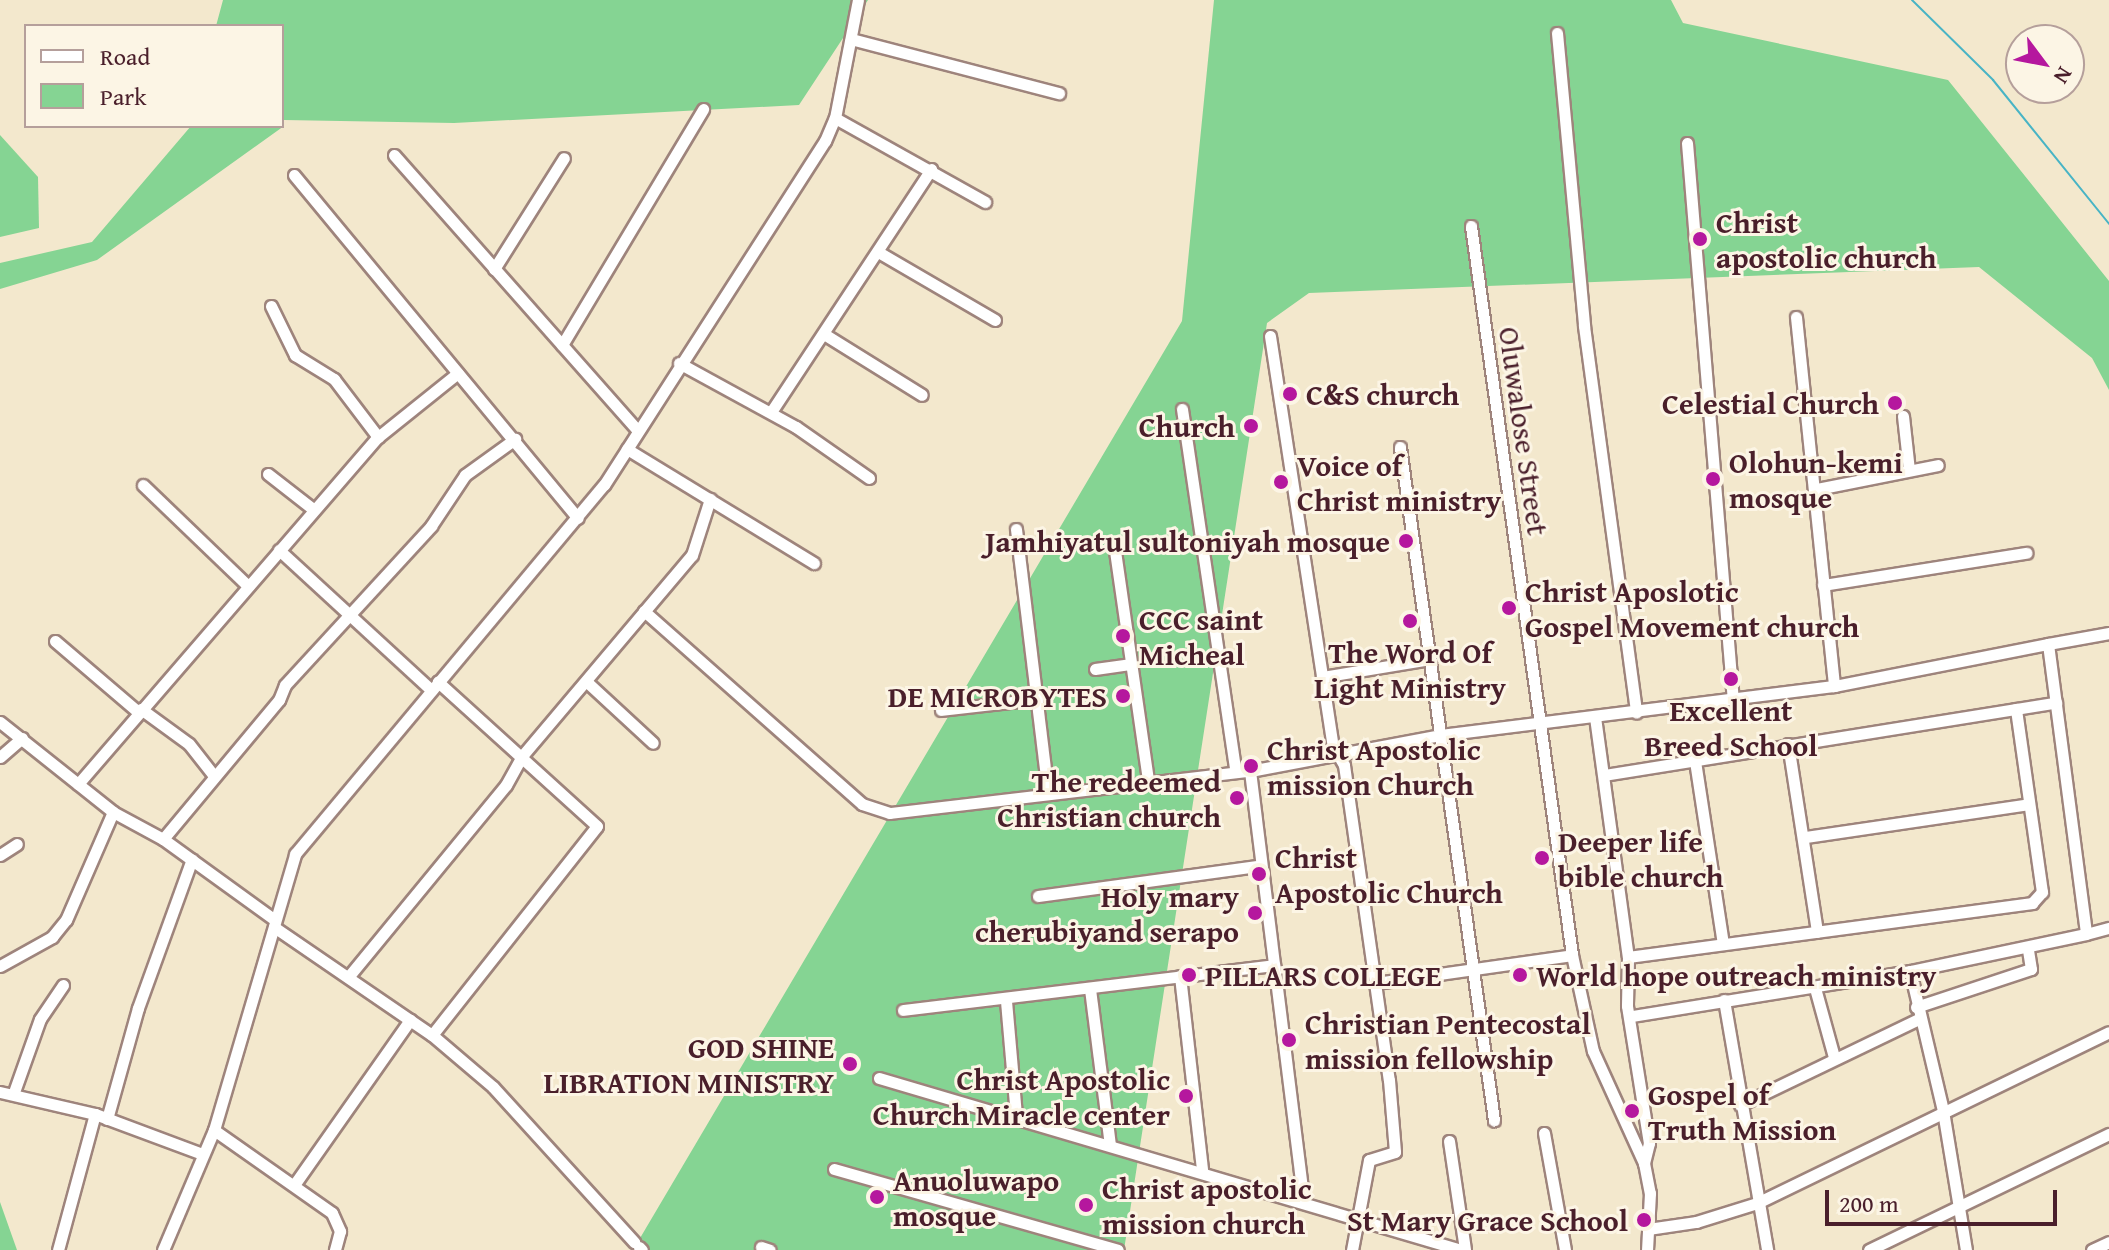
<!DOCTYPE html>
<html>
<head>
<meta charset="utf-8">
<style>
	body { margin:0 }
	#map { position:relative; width:2109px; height:1250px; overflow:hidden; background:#f3e8cd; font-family:"Gentium Book Plus",serif }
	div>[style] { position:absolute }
	.green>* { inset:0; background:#85d493 }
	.stream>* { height:2px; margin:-1px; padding:0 1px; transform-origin:1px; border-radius:1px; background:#48b4c5 }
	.roads { filter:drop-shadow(2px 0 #9e847c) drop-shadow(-2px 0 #9e847c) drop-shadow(0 2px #9e847c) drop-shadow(0 -2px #9e847c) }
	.minor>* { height:11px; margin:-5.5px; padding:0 5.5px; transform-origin:5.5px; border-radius:5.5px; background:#fff }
	.dots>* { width:22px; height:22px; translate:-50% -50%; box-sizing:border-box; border:4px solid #fcf5e5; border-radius:50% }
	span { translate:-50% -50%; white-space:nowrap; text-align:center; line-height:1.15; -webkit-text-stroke:6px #fcf5e5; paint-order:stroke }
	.poi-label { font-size:30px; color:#4a1f2b; font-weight:700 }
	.left { translate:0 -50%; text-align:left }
	.right { translate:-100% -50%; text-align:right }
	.street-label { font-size:30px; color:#4a1f2b }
	.legend { position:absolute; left:24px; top:24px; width:260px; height:104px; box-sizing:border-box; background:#fcf5e5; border:2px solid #b59f9b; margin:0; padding:10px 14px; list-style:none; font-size:24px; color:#4a1f2b }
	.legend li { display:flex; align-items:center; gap:16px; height:40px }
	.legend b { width:40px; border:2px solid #b59f9b }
	.north { position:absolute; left:2005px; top:24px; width:80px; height:80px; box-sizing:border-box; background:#fcf5e5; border:2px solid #b59f9b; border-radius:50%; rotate:122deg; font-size:22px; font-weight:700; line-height:32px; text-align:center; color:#4a1f2b }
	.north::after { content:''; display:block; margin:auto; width:28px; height:36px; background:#b5179e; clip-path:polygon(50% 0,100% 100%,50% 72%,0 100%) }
	.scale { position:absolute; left:1825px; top:1190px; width:232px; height:36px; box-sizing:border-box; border:4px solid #4a1f2b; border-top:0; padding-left:10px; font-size:24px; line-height:28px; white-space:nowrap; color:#4a1f2b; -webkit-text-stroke:6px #fcf5e5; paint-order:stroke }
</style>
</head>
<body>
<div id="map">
	<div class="green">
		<i style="clip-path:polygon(223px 0,868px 0,799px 105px,454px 123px,284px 120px,284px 126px,97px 260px,0 289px,0 263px,92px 242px,191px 126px,282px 126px,282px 26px,216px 26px)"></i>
		<i style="clip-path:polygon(1214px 0,1671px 0,1683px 23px,1948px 80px,2109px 281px,2109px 390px,2092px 358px,1979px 267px,1309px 293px,1267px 323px,1124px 1250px,633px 1250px,1182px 321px)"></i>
		<i style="clip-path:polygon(0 135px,38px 177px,39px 228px,0 237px)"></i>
		<i style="clip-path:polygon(0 1202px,17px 1250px,0 1250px)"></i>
	</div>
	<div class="stream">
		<i style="left:1912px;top:0;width:114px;rotate:44.6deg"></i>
		<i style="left:1993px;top:80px;width:185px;rotate:51.1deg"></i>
	</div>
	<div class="roads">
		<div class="minor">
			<i style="left:1557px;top:33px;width:294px;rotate:84.7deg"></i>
			<i style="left:1584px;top:326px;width:390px;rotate:82.3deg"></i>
			<i style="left:851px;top:39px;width:215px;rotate:14.6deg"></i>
			<i style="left:835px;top:118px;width:172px;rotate:29.2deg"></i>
			<i style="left:1687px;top:143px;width:560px;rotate:85.29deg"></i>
			<i style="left:394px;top:155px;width:367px;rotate:48.5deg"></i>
			<i style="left:294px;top:175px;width:445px;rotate:50.4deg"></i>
			<i style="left:1471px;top:226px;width:736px;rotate:82.11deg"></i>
			<i style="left:1572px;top:955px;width:98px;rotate:77.7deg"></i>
			<i style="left:1593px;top:1051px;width:123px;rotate:65.5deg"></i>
			<i style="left:1644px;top:1163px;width:31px;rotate:79deg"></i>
			<i style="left:1650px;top:1193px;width:57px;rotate:93deg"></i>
			<i style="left:880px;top:253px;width:133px;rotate:30.2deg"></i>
			<i style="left:494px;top:269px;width:131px;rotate:-57.8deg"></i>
			<i style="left:271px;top:306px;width:55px;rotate:63.9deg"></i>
			<i style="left:295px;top:355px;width:46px;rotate:31.6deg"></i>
			<i style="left:334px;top:379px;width:73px;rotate:52.8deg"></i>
			<i style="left:1796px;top:317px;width:371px;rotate:84.1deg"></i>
			<i style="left:824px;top:334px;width:115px;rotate:31.9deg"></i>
			<i style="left:1270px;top:336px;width:415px;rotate:81.3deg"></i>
			<i style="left:1333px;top:746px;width:22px;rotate:60deg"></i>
			<i style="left:1344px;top:765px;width:318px;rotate:81.9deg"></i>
			<i style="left:1389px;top:1080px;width:72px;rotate:85.2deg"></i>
			<i style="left:1395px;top:1152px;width:27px;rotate:163deg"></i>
			<i style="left:1369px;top:1160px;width:92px;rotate:100.7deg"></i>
			<i style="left:562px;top:345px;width:275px;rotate:-59.1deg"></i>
			<i style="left:679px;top:363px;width:133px;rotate:28.7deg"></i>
			<i style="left:796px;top:427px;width:89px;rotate:34.9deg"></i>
			<i style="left:1182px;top:409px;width:365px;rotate:81.6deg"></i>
			<i style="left:771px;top:412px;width:291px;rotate:-56.6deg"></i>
			<i style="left:1903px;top:416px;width:54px;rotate:83.7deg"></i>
			<i style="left:1400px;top:447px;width:680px;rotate:82.05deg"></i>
			<i style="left:627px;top:449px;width:219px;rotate:31.4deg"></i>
			<i style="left:268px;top:474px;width:58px;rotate:38deg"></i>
			<i style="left:143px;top:485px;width:146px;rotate:43.9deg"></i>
			<i style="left:1817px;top:489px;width:123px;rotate:-11.2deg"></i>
			<i style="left:1016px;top:529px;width:266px;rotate:83.1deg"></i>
			<i style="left:1114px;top:544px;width:239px;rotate:81.8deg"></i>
			<i style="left:279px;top:550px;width:207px;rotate:42.6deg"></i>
			<i style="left:1823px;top:585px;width:206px;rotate:-9deg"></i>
			<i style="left:644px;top:611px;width:291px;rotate:41.5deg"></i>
			<i style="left:862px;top:804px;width:29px;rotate:18deg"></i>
			<i style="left:890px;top:813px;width:362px;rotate:-6.7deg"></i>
			<i style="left:1250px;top:771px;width:193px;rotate:-10.7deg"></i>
			<i style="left:1440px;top:735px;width:397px;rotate:-7.1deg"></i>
			<i style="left:1834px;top:686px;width:218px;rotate:-11.1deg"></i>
			<i style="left:2048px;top:644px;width:292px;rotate:82.5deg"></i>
			<i style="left:2086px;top:934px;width:180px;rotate:168.1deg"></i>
			<i style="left:1910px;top:971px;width:283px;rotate:170.8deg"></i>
			<i style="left:55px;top:641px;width:109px;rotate:40.5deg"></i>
			<i style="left:2048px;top:644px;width:62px;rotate:-10.2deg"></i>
			<i style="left:1095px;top:669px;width:35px;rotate:-8deg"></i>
			<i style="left:1322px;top:677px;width:110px;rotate:-9.4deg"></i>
			<i style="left:588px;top:683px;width:88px;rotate:42.7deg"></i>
			<i style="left:141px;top:709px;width:59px;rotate:36.1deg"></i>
			<i style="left:189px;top:744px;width:39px;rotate:52deg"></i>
			<i style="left:941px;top:710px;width:97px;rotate:-6.5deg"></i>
			<i style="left:1595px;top:717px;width:242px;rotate:82.2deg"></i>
			<i style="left:1628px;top:957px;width:49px;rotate:91.2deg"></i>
			<i style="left:1627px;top:1006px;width:139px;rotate:80.9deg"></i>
			<i style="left:1649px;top:1143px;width:21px;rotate:104deg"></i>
			<i style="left:0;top:722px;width:144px;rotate:38.5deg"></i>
			<i style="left:113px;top:812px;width:57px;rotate:28.4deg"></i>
			<i style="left:163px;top:839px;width:138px;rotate:35.9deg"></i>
			<i style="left:1788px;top:744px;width:190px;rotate:81.2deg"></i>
			<i style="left:0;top:757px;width:29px;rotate:-41deg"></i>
			<i style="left:1695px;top:761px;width:185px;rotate:81.3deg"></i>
			<i style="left:1250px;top:771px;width:434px;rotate:82.9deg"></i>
			<i style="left:1604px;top:775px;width:458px;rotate:-9.1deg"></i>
			<i style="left:78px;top:784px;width:459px;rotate:-49.2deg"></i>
			<i style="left:378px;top:437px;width:102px;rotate:-38.7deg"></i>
			<i style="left:1806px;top:837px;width:225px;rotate:-8.4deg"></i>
			<i style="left:163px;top:839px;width:181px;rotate:-50.2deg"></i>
			<i style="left:279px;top:700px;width:16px;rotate:-68deg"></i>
			<i style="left:285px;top:685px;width:216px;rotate:-47.4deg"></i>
			<i style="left:431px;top:526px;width:61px;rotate:-56.3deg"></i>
			<i style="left:465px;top:475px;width:62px;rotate:-35.8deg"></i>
			<i style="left:0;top:855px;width:20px;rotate:-33deg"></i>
			<i style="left:1038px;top:896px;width:221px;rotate:-7.8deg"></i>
			<i style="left:274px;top:927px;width:191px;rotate:34.4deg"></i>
			<i style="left:432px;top:1035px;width:80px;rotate:40.4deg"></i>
			<i style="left:493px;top:1087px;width:210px;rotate:47.7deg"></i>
			<i style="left:2086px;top:934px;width:24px;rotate:-15deg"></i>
			<i style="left:1628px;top:957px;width:408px;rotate:-7.6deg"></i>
			<i style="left:2032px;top:903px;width:15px;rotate:-48deg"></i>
			<i style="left:2042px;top:892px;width:185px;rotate:-98.1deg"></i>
			<i style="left:0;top:966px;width:60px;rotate:-29.1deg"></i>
			<i style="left:52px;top:937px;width:22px;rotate:-51deg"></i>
			<i style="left:66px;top:920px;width:118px;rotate:-66.5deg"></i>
			<i style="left:1910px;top:971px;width:144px;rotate:76.7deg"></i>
			<i style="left:1943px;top:1111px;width:141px;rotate:80.6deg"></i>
			<i style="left:349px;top:976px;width:247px;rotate:-50.6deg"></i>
			<i style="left:506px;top:785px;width:33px;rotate:-61deg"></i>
			<i style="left:522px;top:756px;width:263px;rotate:-49.8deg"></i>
			<i style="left:692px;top:555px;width:59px;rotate:-72.2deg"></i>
			<i style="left:1180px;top:976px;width:195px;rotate:83.5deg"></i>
			<i style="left:1376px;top:983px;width:198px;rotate:-8.1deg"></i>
			<i style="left:1815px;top:988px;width:72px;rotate:74.6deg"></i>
			<i style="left:1090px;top:989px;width:157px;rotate:82.7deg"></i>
			<i style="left:1724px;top:1000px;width:254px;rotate:80.2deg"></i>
			<i style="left:1006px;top:1001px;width:115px;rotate:85deg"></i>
			<i style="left:1916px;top:1007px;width:121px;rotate:-18.3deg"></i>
			<i style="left:2031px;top:969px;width:20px;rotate:-99deg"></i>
			<i style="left:903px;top:1010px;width:374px;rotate:-6.9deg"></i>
			<i style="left:432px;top:1035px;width:266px;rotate:-51.7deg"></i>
			<i style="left:597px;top:826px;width:215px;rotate:-137.8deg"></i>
			<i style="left:879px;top:1078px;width:607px;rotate:16.46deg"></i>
			<i style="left:0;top:1092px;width:98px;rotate:13deg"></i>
			<i style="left:95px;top:1114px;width:112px;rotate:20.4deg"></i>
			<i style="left:14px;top:1092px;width:77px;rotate:-70.4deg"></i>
			<i style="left:40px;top:1019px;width:41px;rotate:-55.9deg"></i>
			<i style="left:1740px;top:1105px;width:199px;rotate:-25.7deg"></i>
			<i style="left:107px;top:1119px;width:115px;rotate:-74.4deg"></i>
			<i style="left:138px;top:1008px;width:158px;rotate:-70.1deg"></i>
			<i style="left:214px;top:1130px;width:144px;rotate:35.1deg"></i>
			<i style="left:332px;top:1213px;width:20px;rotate:66deg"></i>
			<i style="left:340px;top:1231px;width:20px;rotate:105deg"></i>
			<i style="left:1544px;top:1133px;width:119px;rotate:79.8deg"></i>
			<i style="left:1449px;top:1141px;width:110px;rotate:81.6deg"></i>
			<i style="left:834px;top:1169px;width:295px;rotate:15.9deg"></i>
			<i style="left:294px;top:1185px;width:202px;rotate:-54.9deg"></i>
			<i style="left:1648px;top:1229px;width:49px;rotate:-8.3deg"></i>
			<i style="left:1696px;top:1222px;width:64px;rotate:-17.3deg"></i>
			<i style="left:1757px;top:1203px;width:391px;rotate:-25.9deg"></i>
			<i style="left:639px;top:1247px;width:4px;rotate:45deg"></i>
			<i style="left:761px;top:1247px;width:9px;rotate:18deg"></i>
			<i style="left:58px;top:1250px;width:141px;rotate:-74.8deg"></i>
			<i style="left:163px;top:1250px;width:130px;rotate:-67deg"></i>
			<i style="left:214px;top:1130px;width:288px;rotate:-73.6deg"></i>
			<i style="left:295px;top:854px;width:481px;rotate:-50.1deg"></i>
			<i style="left:604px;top:485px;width:409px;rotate:-57.3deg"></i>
			<i style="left:825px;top:141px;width:25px;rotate:-67deg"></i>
			<i style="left:835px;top:118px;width:120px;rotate:-79deg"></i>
			<i style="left:1869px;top:1250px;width:267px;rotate:-25.8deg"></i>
			<i style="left:2092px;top:1250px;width:19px;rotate:-25deg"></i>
		</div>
	</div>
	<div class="dots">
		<i style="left:1700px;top:239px;background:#b5179e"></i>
		<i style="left:1290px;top:394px;background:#b5179e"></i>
		<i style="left:1895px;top:403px;background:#b5179e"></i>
		<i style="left:1251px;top:426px;background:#b5179e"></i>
		<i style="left:1713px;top:479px;background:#b5179e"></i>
		<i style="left:1281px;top:482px;background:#b5179e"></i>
		<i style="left:1406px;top:541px;background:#b5179e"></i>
		<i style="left:1509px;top:608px;background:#b5179e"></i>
		<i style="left:1410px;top:621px;background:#b5179e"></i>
		<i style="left:1123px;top:636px;background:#b5179e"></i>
		<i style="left:1731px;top:679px;background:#b5179e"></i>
		<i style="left:1123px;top:696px;background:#b5179e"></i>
		<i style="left:1251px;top:766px;background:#b5179e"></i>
		<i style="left:1237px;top:798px;background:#b5179e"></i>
		<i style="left:1542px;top:858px;background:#b5179e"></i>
		<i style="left:1259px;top:874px;background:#b5179e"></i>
		<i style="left:1255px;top:913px;background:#b5179e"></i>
		<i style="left:1189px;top:975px;background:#b5179e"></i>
		<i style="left:1520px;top:975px;background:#b5179e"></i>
		<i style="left:1289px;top:1040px;background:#b5179e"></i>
		<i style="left:850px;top:1064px;background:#b5179e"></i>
		<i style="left:1186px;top:1096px;background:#b5179e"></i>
		<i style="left:1632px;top:1111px;background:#b5179e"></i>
		<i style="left:877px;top:1197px;background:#b5179e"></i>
		<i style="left:1086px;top:1205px;background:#b5179e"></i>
		<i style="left:1644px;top:1220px;background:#b5179e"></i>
	</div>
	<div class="poi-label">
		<span class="left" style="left:1716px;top:239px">Christ<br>apostolic church</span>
		<span class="left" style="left:1306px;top:394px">C&amp;S church</span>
		<span class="right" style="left:1879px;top:403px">Celestial Church</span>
		<span class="right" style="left:1235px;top:426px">Church</span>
		<span class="left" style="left:1729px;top:479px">Olohun-kemi<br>mosque</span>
		<span class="left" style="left:1297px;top:482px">Voice of<br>Christ ministry</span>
		<span class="right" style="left:1390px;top:541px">Jamhiyatul sultoniyah mosque</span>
		<span class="left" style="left:1525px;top:608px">Christ Aposlotic<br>Gospel Movement church</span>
		<span class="left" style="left:1139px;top:636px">CCC saint<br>Micheal</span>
		<span style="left:1410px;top:669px">The Word Of<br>Light Ministry</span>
		<span class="right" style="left:1107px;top:696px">DE MICROBYTES</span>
		<span style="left:1731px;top:727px">Excellent<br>Breed School</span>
		<span class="left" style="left:1267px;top:766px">Christ Apostolic<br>mission Church</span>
		<span class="right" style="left:1221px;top:798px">The redeemed<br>Christian church</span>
		<span class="left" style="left:1558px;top:858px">Deeper life<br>bible church</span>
		<span class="left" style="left:1275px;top:874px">Christ<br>Apostolic Church</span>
		<span class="right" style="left:1239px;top:913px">Holy mary<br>cherubiyand serapo</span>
		<span class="left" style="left:1205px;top:975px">PILLARS COLLEGE</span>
		<span class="left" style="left:1536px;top:975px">World hope outreach ministry</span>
		<span class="left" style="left:1305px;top:1040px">Christian Pentecostal<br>mission fellowship</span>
		<span class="right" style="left:834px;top:1064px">GOD SHINE<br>LIBRATION MINISTRY</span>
		<span class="right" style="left:1170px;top:1096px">Christ Apostolic<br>Church Miracle center</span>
		<span class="left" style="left:1648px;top:1111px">Gospel of<br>Truth Mission</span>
		<span class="left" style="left:893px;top:1197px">Anuoluwapo<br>mosque</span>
		<span class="left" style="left:1102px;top:1205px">Christ apostolic<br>mission church</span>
		<span class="right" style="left:1628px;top:1220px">St Mary Grace School</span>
	</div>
	<div class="street-label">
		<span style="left:1524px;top:431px;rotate:82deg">Oluwalose Street</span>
	</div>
	<ul class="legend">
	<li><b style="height:10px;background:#fff"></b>Road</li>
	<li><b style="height:22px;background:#85d493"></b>Park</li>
	</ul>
	<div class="north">N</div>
	<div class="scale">200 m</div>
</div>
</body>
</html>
